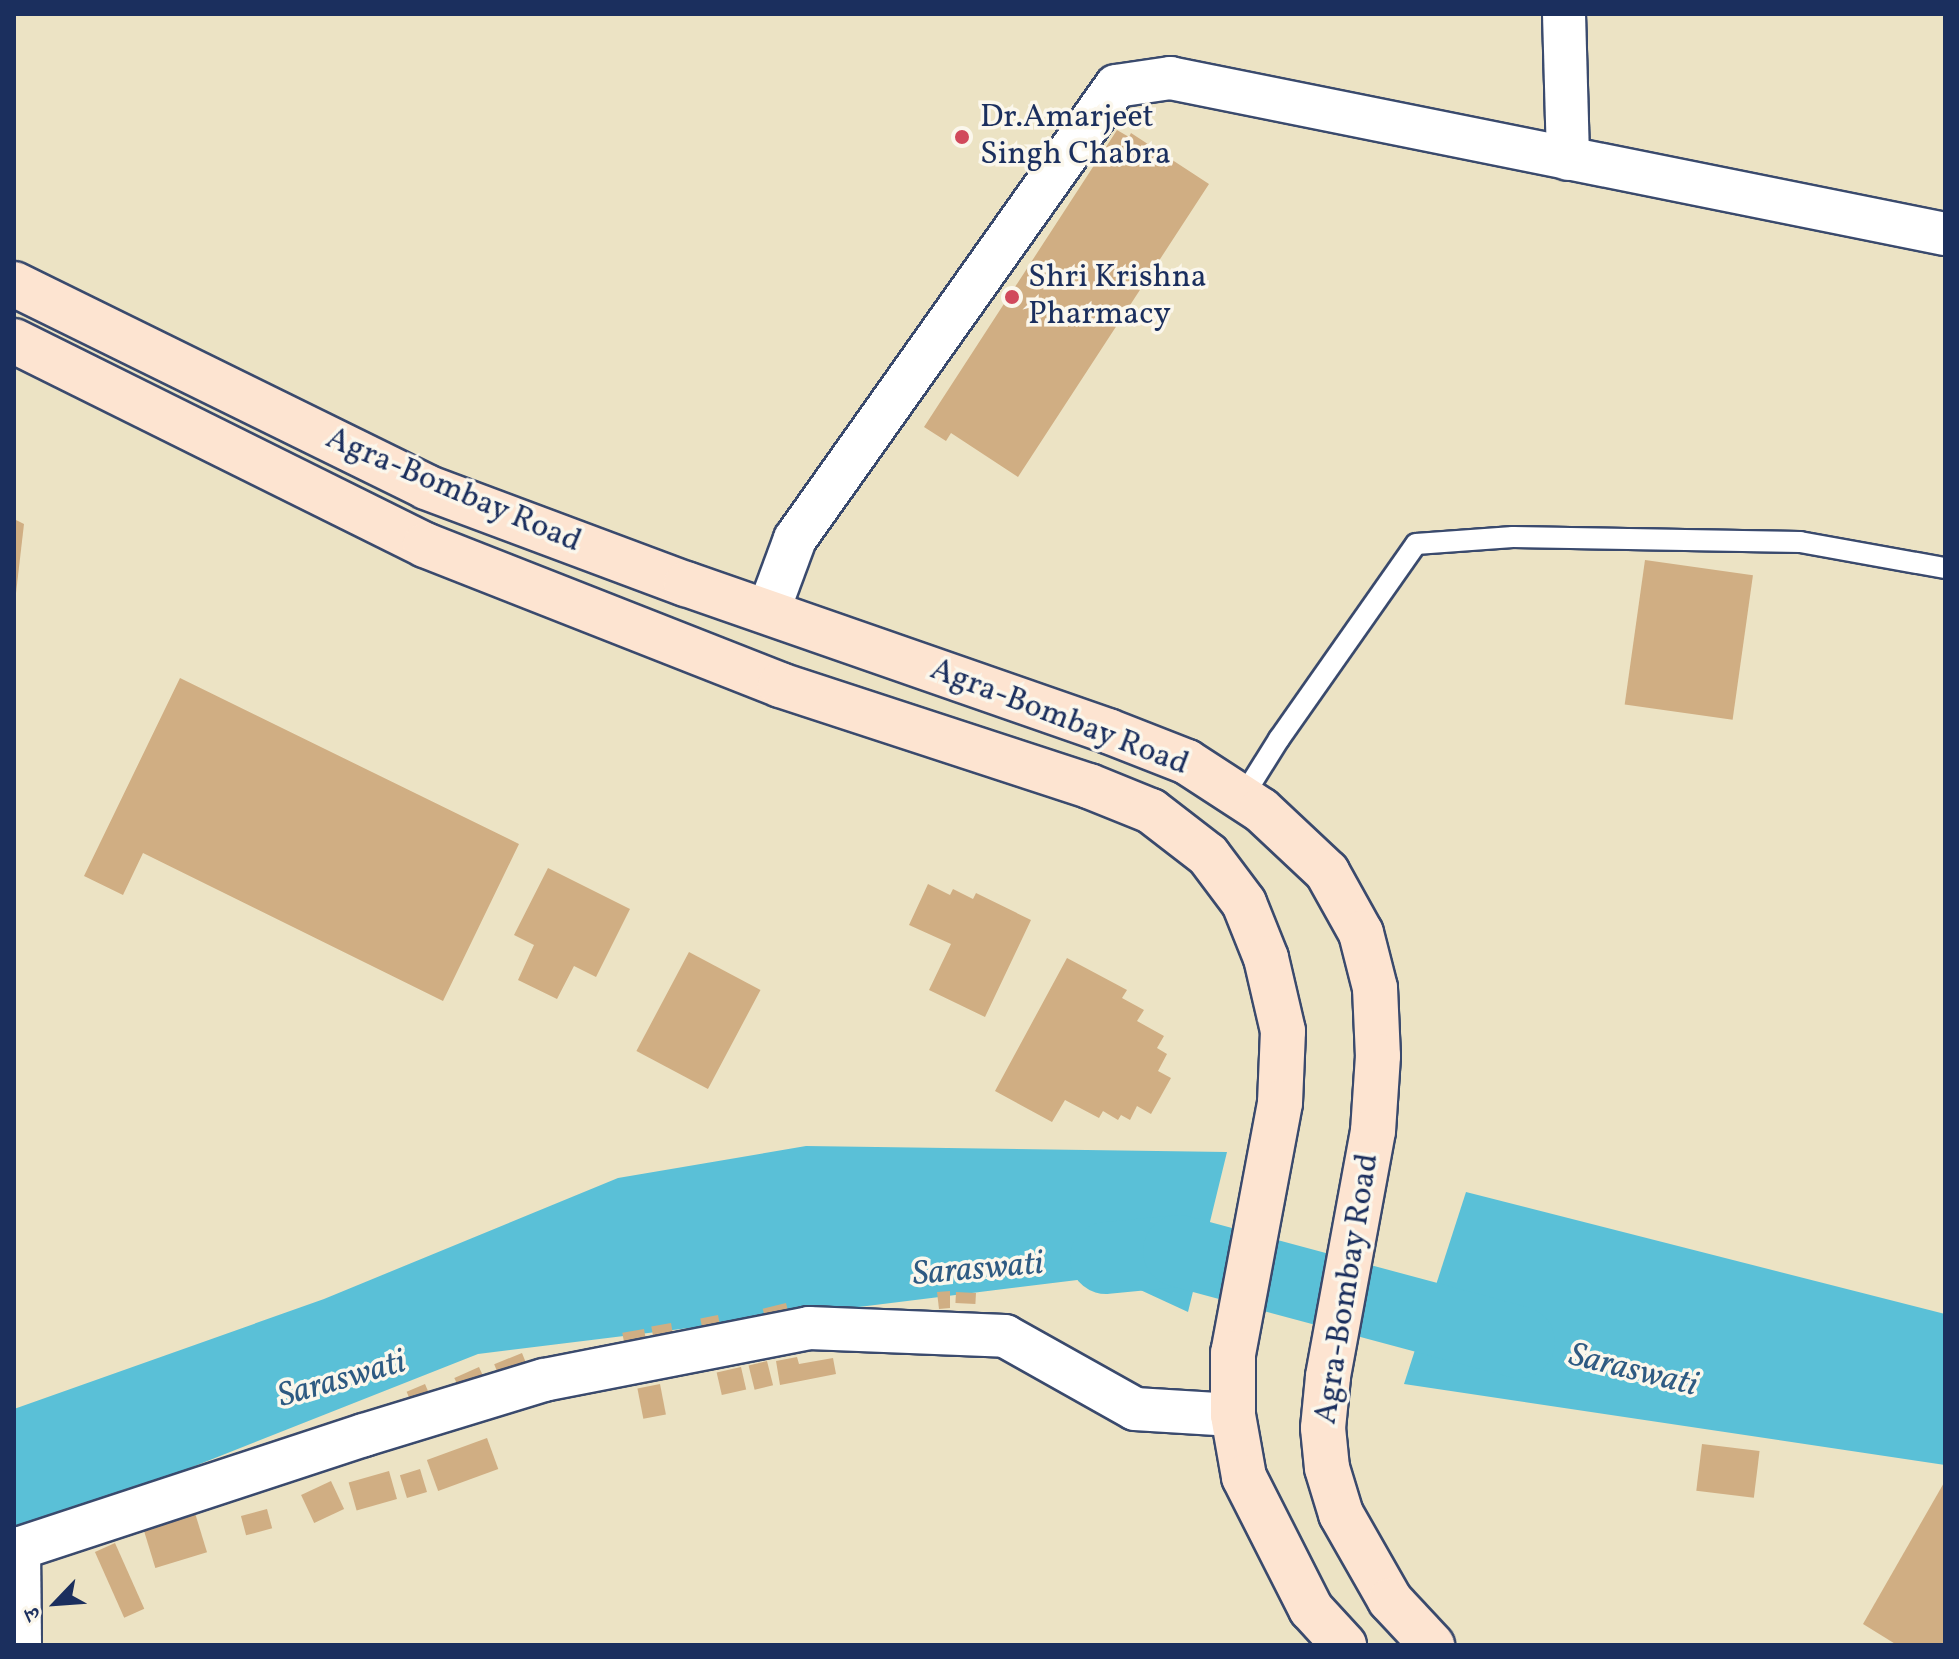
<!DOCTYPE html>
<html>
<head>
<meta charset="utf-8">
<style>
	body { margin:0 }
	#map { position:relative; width:1959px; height:1659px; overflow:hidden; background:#ece3c4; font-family:Vollkorn,"Noto Serif Devanagari",serif }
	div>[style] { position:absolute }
	.water>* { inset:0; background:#5ac0d7 }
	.river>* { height:72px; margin:-36px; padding:0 36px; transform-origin:36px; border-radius:36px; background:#5ac0d7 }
	.building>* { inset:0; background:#d0ae83; transform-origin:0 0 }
	.roads { filter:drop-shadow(2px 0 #3a4a6d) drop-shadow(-2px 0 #3a4a6d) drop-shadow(0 2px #3a4a6d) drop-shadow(0 -2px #3a4a6d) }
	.service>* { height:20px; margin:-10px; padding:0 10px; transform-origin:10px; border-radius:10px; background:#fff }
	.minor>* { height:42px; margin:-21px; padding:0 21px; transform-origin:21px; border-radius:21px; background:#fff }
	.secondary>* { height:44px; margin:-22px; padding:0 22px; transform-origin:22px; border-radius:22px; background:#fde4d1 }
	.dots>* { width:22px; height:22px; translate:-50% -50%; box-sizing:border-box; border:4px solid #fbf7ec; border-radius:50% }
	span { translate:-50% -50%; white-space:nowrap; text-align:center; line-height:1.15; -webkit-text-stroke:7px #fbf7ec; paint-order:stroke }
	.poi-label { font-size:32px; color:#1b2f5e }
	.left { translate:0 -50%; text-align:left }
	.street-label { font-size:32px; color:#1b2f5e }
	.water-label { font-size:34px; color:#2e5a82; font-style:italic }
	.frame { position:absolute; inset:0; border:16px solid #1b2f5e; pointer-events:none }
	.north { position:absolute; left:16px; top:1563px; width:80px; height:80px; -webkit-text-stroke:6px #fbf7ec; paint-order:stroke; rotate:245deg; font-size:22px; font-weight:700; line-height:32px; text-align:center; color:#1b2f5e }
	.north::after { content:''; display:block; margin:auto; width:28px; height:36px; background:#1b2f5e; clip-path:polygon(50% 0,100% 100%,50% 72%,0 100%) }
</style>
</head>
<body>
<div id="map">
	<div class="water">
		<i style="clip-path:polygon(806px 1146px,1227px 1152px,1188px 1312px,1110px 1276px,478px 1354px,114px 1498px,14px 1529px,14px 1409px,324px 1299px,618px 1178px)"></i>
		<i style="clip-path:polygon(1466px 1192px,1945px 1314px,1945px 1465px,1404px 1384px)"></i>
	</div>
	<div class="river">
		<i style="left:1106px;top:1258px;width:73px;rotate:-5.5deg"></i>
		<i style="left:1179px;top:1251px;width:352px;rotate:15deg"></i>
	</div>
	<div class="building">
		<i style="clip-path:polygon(1117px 130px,1129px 137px,1131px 133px,1209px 184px,1018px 477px,951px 433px,946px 441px,924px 427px)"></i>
		<i style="clip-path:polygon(14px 519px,24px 524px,16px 593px,14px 592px)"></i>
		<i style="left:1645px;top:560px;width:109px;height:146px;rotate:8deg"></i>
		<i style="clip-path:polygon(180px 678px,519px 844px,443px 1001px,143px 853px,123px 895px,84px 876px)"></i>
		<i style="clip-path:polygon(548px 868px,630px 909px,596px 977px,574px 966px,557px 999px,518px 980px,534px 945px,514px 935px)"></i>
		<i style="clip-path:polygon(928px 884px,950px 895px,953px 889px,973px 899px,976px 893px,1031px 920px,985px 1017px,929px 990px,951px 944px,909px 925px)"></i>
		<i style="left:689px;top:952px;width:81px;height:112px;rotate:28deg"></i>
		<i style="clip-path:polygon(1067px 958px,1127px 990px,1122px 998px,1144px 1010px,1137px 1021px,1164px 1036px,1157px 1048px,1167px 1054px,1158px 1071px,1171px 1078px,1151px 1114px,1137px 1106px,1130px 1120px,1121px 1115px,1118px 1120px,1103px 1111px,1099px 1118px,1065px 1100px,1052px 1122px,995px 1091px)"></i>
		<i style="clip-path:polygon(950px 1291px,950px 1308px,939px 1309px,937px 1292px)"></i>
		<i style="left:956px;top:1292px;width:20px;height:11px;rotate:3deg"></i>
		<i style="left:786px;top:1303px;width:21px;height:24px;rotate:76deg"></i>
		<i style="left:718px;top:1315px;width:16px;height:18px;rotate:79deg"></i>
		<i style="left:671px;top:1323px;width:17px;height:20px;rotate:80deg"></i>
		<i style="left:644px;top:1329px;width:17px;height:22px;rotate:80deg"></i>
		<i style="left:522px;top:1353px;width:16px;height:30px;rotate:68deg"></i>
		<i style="clip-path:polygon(797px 1357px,799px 1364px,833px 1358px,836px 1374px,780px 1385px,776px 1361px)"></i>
		<i style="left:767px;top:1361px;width:25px;height:19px;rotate:76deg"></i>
		<i style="left:479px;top:1367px;width:17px;height:27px;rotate:66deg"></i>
		<i style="left:741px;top:1367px;width:23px;height:25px;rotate:77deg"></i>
		<i style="left:425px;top:1384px;width:21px;height:20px;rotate:67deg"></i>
		<i style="left:660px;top:1384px;width:31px;height:23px;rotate:79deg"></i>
		<i style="left:487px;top:1438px;width:33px;height:64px;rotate:70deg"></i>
		<i style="left:1702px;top:1444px;width:58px;height:47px;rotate:7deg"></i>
		<i style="left:420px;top:1469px;width:24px;height:21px;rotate:73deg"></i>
		<i style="left:389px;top:1471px;width:29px;height:42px;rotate:74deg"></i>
		<i style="left:331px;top:1481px;width:31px;height:33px;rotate:65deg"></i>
		<i style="clip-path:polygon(1945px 1481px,1945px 1645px,1897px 1645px,1863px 1624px)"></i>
		<i style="left:267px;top:1509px;width:20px;height:27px;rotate:75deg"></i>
		<i style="left:195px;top:1513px;width:41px;height:54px;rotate:73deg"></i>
		<i style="left:115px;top:1543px;width:72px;height:22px;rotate:66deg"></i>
	</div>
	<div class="roads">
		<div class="service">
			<i style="left:1242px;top:798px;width:70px;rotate:-57.9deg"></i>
			<i style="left:1279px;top:739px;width:238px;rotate:-54.9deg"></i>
			<i style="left:1416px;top:544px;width:97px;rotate:-4.1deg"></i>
			<i style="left:1513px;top:537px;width:287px;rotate:1deg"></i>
			<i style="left:1800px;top:542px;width:147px;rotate:10.2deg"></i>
		</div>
		<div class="minor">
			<i style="left:1564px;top:14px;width:145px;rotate:88.4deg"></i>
			<i style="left:768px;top:612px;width:78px;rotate:-69.7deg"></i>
			<i style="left:795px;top:539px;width:555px;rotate:-54.68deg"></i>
			<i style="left:1116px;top:86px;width:55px;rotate:-8.4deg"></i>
			<i style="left:1170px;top:78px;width:791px;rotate:11.38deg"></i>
			<i style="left:19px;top:1548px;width:97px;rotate:89.4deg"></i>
			<i style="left:14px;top:1550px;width:368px;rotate:-18.2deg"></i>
			<i style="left:364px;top:1435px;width:188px;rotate:-17deg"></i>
			<i style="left:544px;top:1380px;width:270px;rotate:-11.1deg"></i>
			<i style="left:809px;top:1328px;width:196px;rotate:2.3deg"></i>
			<i style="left:1005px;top:1336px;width:149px;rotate:29.3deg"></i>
			<i style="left:1135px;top:1409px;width:98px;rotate:3.5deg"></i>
		</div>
		<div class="secondary">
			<i style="left:14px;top:284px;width:459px;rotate:26.2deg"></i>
			<i style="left:426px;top:487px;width:278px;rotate:20.5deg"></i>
			<i style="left:686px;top:584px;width:447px;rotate:19.2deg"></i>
			<i style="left:1108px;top:731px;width:85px;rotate:21.4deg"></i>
			<i style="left:1187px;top:762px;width:88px;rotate:33deg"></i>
			<i style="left:1261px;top:810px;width:91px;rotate:43.2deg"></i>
			<i style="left:1327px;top:872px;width:70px;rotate:60.9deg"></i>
			<i style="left:1361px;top:933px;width:57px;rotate:75.7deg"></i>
			<i style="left:1375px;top:988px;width:68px;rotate:87.5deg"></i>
			<i style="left:1378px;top:1056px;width:75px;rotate:93.8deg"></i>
			<i style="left:1373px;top:1131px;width:250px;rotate:100.4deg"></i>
			<i style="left:1328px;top:1377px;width:51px;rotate:95.6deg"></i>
			<i style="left:1323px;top:1428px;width:40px;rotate:84.3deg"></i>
			<i style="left:1327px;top:1468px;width:48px;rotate:73.1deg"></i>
			<i style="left:1341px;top:1514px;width:99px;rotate:60.3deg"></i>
			<i style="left:1390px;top:1600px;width:62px;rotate:47deg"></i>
			<i style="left:14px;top:341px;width:459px;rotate:26.4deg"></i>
			<i style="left:425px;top:545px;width:382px;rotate:21.5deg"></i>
			<i style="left:780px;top:685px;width:325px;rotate:18.1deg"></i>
			<i style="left:1089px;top:786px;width:67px;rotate:22deg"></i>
			<i style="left:1151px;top:811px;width:72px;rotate:37.7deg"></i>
			<i style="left:1208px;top:855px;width:60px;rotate:53.1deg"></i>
			<i style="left:1244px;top:903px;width:59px;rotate:68.2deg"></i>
			<i style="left:1266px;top:958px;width:75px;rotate:76.9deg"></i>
			<i style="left:1283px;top:1031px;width:72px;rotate:92.4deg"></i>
			<i style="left:1280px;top:1103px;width:254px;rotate:100.6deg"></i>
			<i style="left:1233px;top:1353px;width:62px;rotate:90deg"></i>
			<i style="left:1233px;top:1415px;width:63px;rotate:79.9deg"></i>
			<i style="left:1244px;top:1477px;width:148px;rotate:63.1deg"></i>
			<i style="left:1311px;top:1609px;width:49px;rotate:47.5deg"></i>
		</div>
	</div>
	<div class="dots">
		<i style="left:962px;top:137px;background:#d1495b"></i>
		<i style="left:1012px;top:297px;background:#d1495b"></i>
	</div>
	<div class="poi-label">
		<span class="left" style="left:980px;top:137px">Dr.Amarjeet<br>Singh Chabra</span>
		<span class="left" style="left:1028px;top:297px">Shri Krishna<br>Pharmacy</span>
	</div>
	<div class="street-label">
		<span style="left:453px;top:491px;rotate:23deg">Agra-Bombay Road</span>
		<span style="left:1059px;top:718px;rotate:21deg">Agra-Bombay Road</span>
		<span style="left:1348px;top:1289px;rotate:-81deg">Agra-Bombay Road</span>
	</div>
	<div class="water-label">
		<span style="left:978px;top:1270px;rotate:-5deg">Saraswati</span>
		<span style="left:1633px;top:1371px;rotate:14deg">Saraswati</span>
		<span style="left:342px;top:1380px;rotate:-16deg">Saraswati</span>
	</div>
	<div class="frame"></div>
	<div class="north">उ</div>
</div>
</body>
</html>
